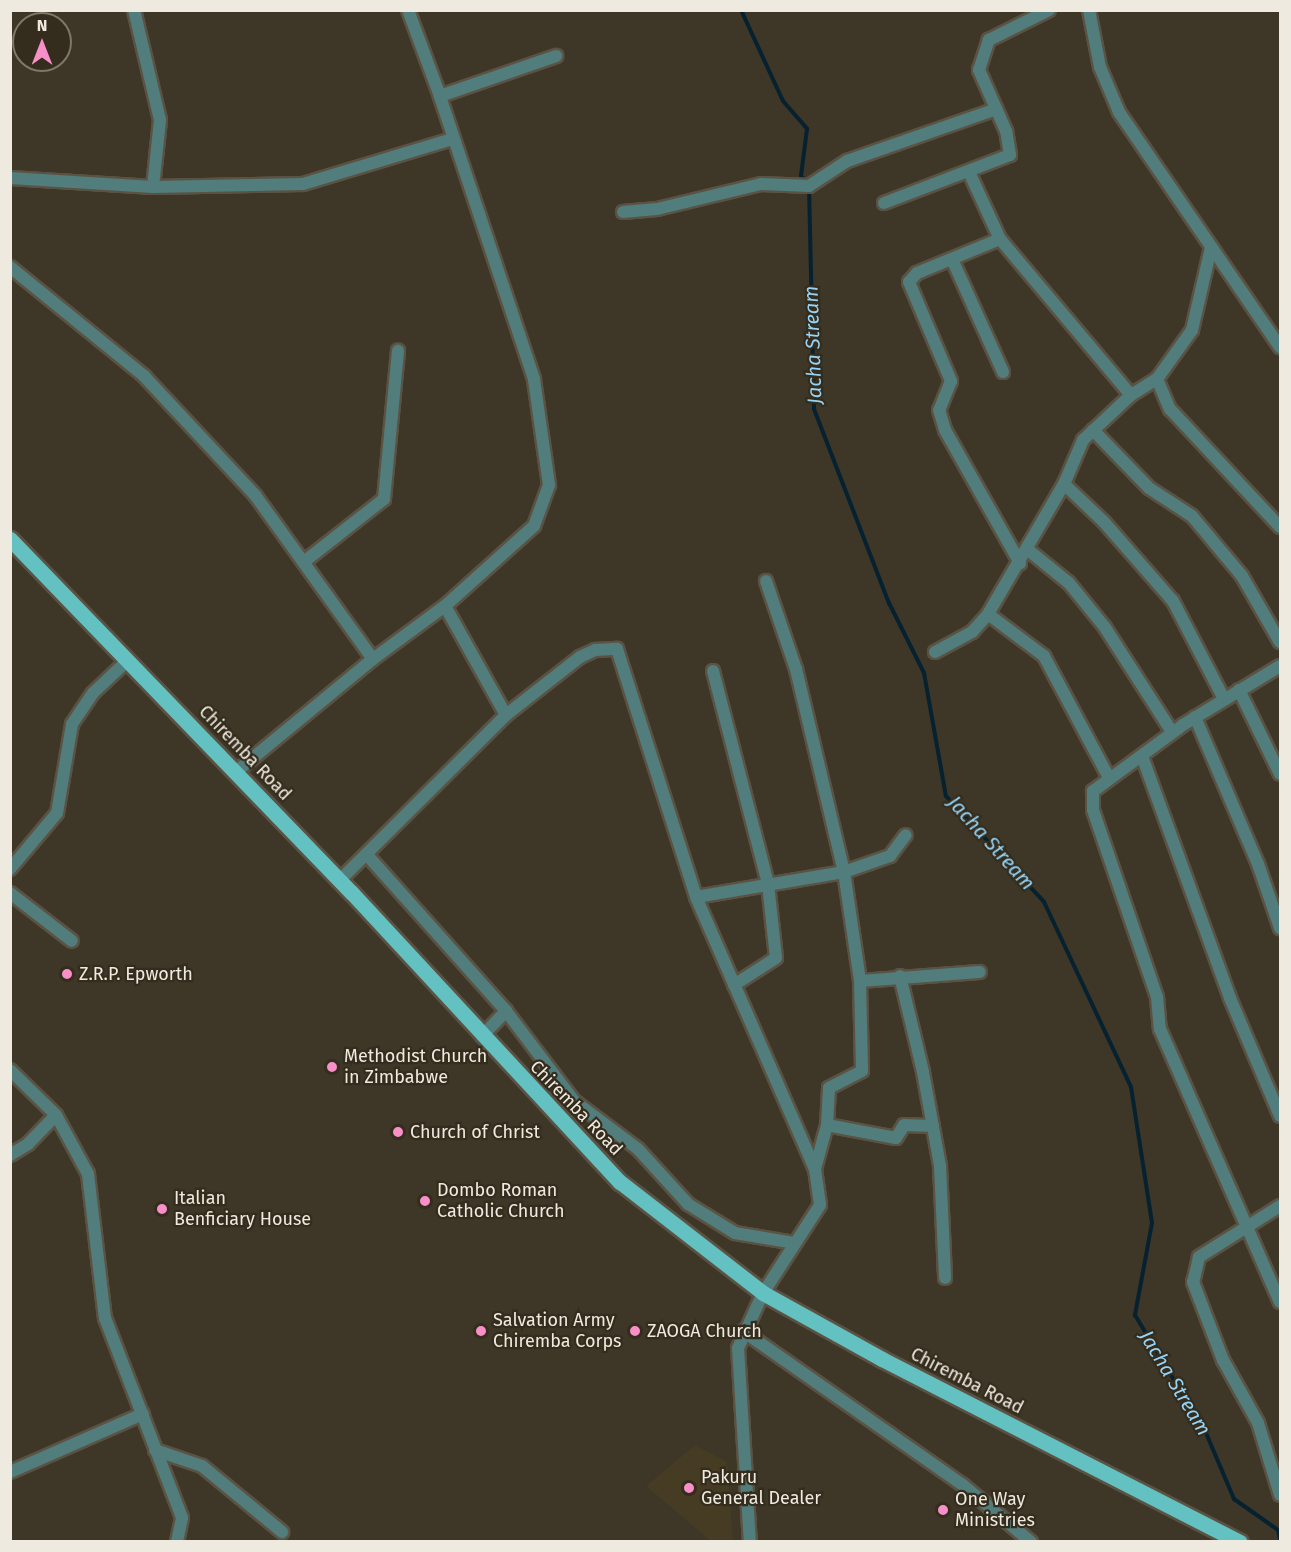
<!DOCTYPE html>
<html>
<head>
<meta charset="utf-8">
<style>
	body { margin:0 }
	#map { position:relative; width:1291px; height:1552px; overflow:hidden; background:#3e3626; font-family:"Fira Sans",sans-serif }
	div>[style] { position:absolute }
	.built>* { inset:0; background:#463c24 }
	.stream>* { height:4px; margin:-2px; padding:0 2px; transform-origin:2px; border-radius:2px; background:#062230 }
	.roads { filter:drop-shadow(2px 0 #5a5344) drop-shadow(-2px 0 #5a5344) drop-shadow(0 2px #5a5344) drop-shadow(0 -2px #5a5344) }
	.minor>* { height:12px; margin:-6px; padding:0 6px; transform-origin:6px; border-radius:6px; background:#527d7d }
	.major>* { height:15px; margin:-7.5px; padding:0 7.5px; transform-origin:7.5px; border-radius:7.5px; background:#63c1c2 }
	.dots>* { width:16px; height:16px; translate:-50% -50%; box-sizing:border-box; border:3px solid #342c1c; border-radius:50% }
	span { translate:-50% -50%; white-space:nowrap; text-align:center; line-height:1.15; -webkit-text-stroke:4.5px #342c1c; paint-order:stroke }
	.street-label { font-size:18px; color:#efeae0 }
	.poi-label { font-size:18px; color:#efeae0 }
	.left { translate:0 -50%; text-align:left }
	.water-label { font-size:20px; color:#95d4f8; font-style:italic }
	.frame { position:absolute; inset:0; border:12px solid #efeae0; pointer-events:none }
	.north { position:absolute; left:12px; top:12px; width:60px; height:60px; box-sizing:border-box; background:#342c1c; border:2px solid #7f786a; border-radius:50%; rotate:0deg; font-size:16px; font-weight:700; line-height:24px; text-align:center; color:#efeae0 }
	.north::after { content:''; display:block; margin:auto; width:21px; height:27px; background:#f98fc9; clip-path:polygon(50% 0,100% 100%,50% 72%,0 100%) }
</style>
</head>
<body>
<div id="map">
	<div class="built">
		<i style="clip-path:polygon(695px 1445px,727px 1462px,733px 1541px,711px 1541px,646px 1486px)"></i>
	</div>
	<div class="stream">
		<i style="left:741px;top:10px;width:100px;rotate:65.2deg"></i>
		<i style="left:783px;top:101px;width:37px;rotate:49deg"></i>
		<i style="left:807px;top:129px;width:47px;rotate:97.3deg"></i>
		<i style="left:801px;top:176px;width:13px;rotate:51deg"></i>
		<i style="left:809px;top:186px;width:223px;rotate:88.7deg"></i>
		<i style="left:814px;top:409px;width:208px;rotate:68.9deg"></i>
		<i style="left:889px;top:603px;width:78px;rotate:63.4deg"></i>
		<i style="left:924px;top:673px;width:125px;rotate:79.9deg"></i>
		<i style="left:946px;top:796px;width:144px;rotate:47.2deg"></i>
		<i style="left:1044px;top:902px;width:204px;rotate:64.8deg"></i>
		<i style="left:1131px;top:1087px;width:138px;rotate:81.2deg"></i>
		<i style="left:1152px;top:1223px;width:94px;rotate:100.5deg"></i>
		<i style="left:1135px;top:1315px;width:138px;rotate:59deg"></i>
		<i style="left:1206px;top:1433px;width:72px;rotate:67deg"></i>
		<i style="left:1234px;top:1499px;width:54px;rotate:35.2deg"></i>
		<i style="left:1278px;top:1530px;width:9px;rotate:77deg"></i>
	</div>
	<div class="roads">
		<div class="minor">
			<i style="left:134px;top:10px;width:113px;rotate:76.7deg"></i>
			<i style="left:160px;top:120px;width:67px;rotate:96deg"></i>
			<i style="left:1089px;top:10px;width:58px;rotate:79.1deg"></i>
			<i style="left:1100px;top:67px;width:49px;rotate:67.1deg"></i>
			<i style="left:1119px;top:112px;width:285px;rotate:55.6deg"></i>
			<i style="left:440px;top:96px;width:123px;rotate:-19deg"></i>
			<i style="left:969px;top:172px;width:74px;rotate:65.2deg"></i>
			<i style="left:1000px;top:239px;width:204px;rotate:50deg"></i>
			<i style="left:10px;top:178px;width:143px;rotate:3.6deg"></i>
			<i style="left:153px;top:187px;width:150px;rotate:-1.1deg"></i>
			<i style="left:303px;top:184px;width:156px;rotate:-16.8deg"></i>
			<i style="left:884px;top:203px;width:135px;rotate:-20.9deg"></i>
			<i style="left:1010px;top:155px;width:24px;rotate:-99deg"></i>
			<i style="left:1006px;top:131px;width:67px;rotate:-113.9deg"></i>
			<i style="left:979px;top:70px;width:32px;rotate:-72deg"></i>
			<i style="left:989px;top:40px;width:67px;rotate:-26.6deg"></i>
			<i style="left:623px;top:212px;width:34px;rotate:-5deg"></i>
			<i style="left:657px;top:209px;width:107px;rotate:-13.5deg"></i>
			<i style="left:761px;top:184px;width:48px;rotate:2.4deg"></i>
			<i style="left:809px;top:186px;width:45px;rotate:-33.3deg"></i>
			<i style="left:847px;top:161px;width:158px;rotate:-19.2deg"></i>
			<i style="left:1000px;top:239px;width:90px;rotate:157.7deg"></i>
			<i style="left:917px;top:273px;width:12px;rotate:132deg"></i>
			<i style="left:909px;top:282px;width:108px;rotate:67deg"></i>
			<i style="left:951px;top:381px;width:31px;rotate:112deg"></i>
			<i style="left:939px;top:410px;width:21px;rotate:73deg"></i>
			<i style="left:945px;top:430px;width:153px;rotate:60.6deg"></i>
			<i style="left:952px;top:259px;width:124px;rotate:65.7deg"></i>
			<i style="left:10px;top:267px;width:173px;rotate:39.1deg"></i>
			<i style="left:144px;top:376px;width:163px;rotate:47deg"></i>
			<i style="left:255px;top:495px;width:202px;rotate:54.3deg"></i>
			<i style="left:1157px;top:379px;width:33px;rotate:67deg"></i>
			<i style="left:1170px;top:409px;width:161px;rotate:47deg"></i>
			<i style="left:1093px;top:430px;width:81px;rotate:46deg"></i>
			<i style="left:1149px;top:488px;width:51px;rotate:33.1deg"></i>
			<i style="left:1192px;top:516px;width:78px;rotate:50.2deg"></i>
			<i style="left:1242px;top:576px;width:76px;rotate:60.1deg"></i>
			<i style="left:1064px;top:484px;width:55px;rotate:43.5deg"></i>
			<i style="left:1104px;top:522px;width:105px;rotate:48.9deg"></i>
			<i style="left:1173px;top:601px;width:110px;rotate:62.5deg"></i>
			<i style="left:1027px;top:549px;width:54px;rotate:39deg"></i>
			<i style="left:1069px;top:583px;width:55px;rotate:50.9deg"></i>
			<i style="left:1104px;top:626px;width:126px;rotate:57.3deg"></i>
			<i style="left:305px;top:561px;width:100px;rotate:-38.1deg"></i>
			<i style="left:384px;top:499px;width:149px;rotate:-84.6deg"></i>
			<i style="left:766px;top:581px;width:93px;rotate:71.2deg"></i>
			<i style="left:796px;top:669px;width:209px;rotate:76.7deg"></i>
			<i style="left:844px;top:872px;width:110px;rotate:81.6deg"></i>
			<i style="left:860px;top:981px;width:90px;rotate:88.7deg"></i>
			<i style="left:862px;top:1071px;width:37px;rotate:153deg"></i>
			<i style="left:829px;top:1088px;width:37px;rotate:93deg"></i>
			<i style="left:827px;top:1125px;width:46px;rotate:105.3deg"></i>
			<i style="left:445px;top:606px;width:125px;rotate:60.8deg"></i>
			<i style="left:988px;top:614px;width:70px;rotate:36.9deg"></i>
			<i style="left:1044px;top:656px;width:136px;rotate:61.9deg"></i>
			<i style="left:935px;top:652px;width:42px;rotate:-28.4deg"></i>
			<i style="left:972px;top:632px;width:24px;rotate:-48deg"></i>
			<i style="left:988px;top:614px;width:151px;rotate:-59.7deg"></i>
			<i style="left:1064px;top:484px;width:48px;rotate:-66.6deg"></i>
			<i style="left:1083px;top:440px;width:66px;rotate:-43.2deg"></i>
			<i style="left:1131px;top:395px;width:31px;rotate:-32deg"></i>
			<i style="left:1157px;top:379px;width:60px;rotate:-54.5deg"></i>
			<i style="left:1192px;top:330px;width:84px;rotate:-77deg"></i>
			<i style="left:1280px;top:666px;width:114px;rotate:148.7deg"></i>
			<i style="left:1183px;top:725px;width:112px;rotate:143.7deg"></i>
			<i style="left:1093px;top:791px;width:19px;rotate:90deg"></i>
			<i style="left:1093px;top:810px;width:198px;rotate:71.1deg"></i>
			<i style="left:1157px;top:997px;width:32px;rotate:85deg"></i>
			<i style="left:1160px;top:1029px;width:298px;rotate:66.3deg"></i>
			<i style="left:713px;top:671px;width:220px;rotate:75.5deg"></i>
			<i style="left:768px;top:884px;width:74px;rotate:83.8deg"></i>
			<i style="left:776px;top:958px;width:50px;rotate:147.3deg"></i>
			<i style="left:1239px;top:690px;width:93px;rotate:64deg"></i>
			<i style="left:1195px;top:717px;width:160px;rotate:66.8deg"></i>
			<i style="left:1258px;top:864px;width:68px;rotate:71deg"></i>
			<i style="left:1142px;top:756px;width:258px;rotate:70deg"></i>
			<i style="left:1230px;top:998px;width:128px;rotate:67deg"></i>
			<i style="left:237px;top:771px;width:176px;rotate:-39.5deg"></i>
			<i style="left:373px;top:659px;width:89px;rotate:-36.4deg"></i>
			<i style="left:445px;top:606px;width:120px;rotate:-42deg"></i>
			<i style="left:534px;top:526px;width:44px;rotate:-69.9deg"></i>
			<i style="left:549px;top:485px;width:107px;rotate:-98.1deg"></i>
			<i style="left:534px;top:379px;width:298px;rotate:-108.4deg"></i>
			<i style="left:440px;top:96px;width:92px;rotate:-110.4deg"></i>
			<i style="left:368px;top:856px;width:208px;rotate:48.3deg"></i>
			<i style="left:506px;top:1011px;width:113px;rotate:52.9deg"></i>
			<i style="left:574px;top:1101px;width:80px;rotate:36.9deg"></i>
			<i style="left:638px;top:1149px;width:74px;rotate:47.7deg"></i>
			<i style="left:688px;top:1204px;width:55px;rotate:31.7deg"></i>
			<i style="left:735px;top:1233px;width:61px;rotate:9.5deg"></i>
			<i style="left:10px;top:869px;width:73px;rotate:-50deg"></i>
			<i style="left:57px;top:813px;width:90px;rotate:-80.4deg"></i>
			<i style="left:72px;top:724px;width:37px;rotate:-56deg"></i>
			<i style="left:93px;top:693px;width:48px;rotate:-43.3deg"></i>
			<i style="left:340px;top:880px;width:234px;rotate:-44.8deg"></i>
			<i style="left:506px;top:715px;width:94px;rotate:-38.1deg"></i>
			<i style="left:580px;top:657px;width:17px;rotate:-25deg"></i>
			<i style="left:595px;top:650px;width:22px;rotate:-3deg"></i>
			<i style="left:617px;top:649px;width:260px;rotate:72.3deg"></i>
			<i style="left:696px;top:897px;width:297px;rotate:66.4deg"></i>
			<i style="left:815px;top:1169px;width:36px;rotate:82deg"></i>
			<i style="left:820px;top:1205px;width:105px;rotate:122.9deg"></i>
			<i style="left:763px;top:1293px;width:60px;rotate:114.4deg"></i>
			<i style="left:738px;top:1348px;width:194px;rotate:86.5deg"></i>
			<i style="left:10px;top:893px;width:78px;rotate:37.7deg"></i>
			<i style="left:696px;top:897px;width:150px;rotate:-9.6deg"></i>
			<i style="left:844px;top:872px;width:49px;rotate:-19.2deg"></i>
			<i style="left:890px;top:856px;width:26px;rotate:-53deg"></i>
			<i style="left:900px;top:976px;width:99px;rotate:76.5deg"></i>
			<i style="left:923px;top:1072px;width:96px;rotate:79.7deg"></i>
			<i style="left:940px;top:1166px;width:112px;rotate:87.4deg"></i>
			<i style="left:860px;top:981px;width:120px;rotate:-4.3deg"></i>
			<i style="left:482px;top:1036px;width:35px;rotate:-46deg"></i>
			<i style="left:10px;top:1070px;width:64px;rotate:44.4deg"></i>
			<i style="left:56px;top:1115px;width:67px;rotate:61.5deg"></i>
			<i style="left:88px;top:1174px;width:145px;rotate:83.3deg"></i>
			<i style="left:105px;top:1318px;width:214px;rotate:68.9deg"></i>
			<i style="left:182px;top:1518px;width:25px;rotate:102deg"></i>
			<i style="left:827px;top:1125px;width:70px;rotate:10.7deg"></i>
			<i style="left:896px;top:1138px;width:15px;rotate:-58deg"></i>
			<i style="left:904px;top:1125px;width:29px;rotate:2deg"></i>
			<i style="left:10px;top:1155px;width:21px;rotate:-31deg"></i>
			<i style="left:28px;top:1144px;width:40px;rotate:-46deg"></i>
			<i style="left:1280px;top:1206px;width:96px;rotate:147.8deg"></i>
			<i style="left:1199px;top:1257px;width:26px;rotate:103deg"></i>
			<i style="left:1193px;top:1282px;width:84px;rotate:69deg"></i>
			<i style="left:1223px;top:1360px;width:72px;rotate:60.9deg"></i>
			<i style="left:1258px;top:1423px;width:75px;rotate:73deg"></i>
			<i style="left:743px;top:1331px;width:269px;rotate:35deg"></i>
			<i style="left:963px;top:1485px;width:89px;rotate:40deg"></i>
			<i style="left:155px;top:1450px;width:50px;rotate:18.8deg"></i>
			<i style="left:202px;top:1466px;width:104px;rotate:39.5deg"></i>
			<i style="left:10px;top:1472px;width:145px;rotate:-23.6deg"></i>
		</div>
		<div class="major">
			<i style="left:10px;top:539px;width:492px;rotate:46deg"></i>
			<i style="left:352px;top:893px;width:394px;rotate:47.2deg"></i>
			<i style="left:620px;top:1182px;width:181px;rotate:37.8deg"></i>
			<i style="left:763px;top:1293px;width:136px;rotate:29deg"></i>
			<i style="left:882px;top:1359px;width:402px;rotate:27.1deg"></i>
		</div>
	</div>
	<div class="dots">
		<i style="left:67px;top:974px;background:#f98fc9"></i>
		<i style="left:332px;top:1067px;background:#f98fc9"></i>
		<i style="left:398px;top:1132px;background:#f98fc9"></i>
		<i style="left:425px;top:1201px;background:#f98fc9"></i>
		<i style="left:162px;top:1209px;background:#f98fc9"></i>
		<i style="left:481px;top:1331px;background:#f98fc9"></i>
		<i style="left:635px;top:1331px;background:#f98fc9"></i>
		<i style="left:689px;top:1488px;background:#f98fc9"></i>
		<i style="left:943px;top:1510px;background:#f98fc9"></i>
	</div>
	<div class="street-label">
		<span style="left:245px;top:753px;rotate:46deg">Chiremba Road</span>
		<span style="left:576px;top:1108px;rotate:46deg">Chiremba Road</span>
		<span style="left:967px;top:1381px;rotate:27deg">Chiremba Road</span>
	</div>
	<div class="poi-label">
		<span class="left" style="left:79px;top:974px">Z.R.P. Epworth</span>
		<span class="left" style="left:344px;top:1067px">Methodist Church<br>in Zimbabwe</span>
		<span class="left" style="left:410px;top:1132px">Church of Christ</span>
		<span class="left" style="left:437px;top:1201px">Dombo Roman<br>Catholic Church</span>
		<span class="left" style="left:174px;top:1209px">Italian<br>Benficiary House</span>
		<span class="left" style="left:493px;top:1331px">Salvation Army<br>Chiremba Corps</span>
		<span class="left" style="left:647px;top:1331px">ZAOGA Church</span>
		<span class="left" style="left:701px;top:1488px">Pakuru<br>General Dealer</span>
		<span class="left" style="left:955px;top:1510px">One Way<br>Ministries</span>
	</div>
	<div class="water-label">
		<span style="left:813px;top:345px;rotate:-92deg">Jacha Stream</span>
		<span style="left:991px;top:843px;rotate:48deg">Jacha Stream</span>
		<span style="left:1175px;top:1383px;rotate:59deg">Jacha Stream</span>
	</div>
	<div class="frame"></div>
	<div class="north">N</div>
</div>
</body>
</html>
